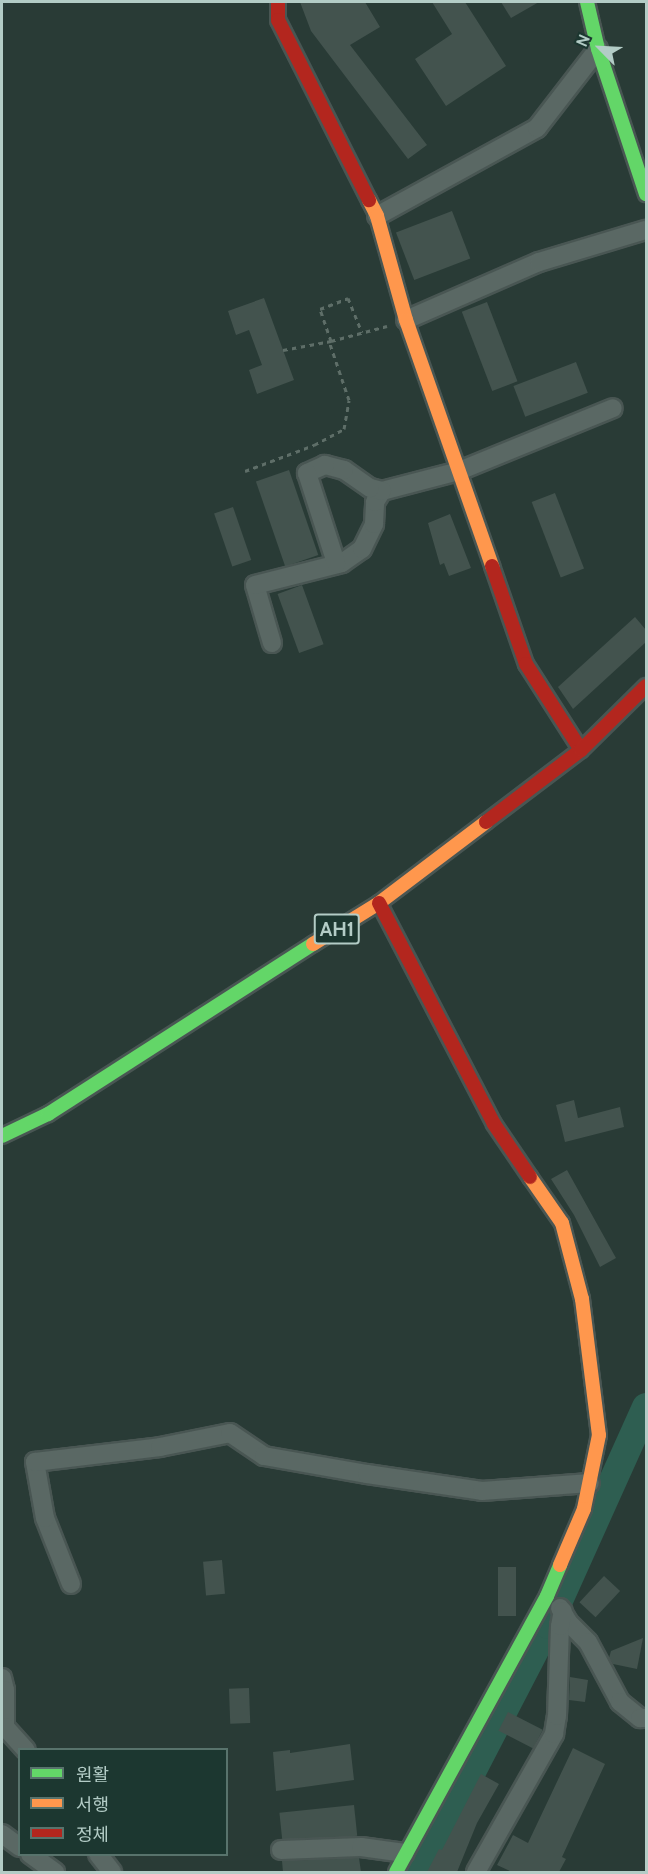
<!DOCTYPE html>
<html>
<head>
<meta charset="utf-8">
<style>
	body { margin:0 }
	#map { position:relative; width:648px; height:1874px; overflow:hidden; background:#293b36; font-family:Cabin,"Noto Sans KR",sans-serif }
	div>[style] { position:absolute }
	.river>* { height:28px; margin:-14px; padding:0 14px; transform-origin:14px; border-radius:14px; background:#2e5e51 }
	.building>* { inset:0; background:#43534e; transform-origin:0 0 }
	.path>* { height:3px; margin-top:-1.5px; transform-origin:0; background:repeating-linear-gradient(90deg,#5e6e68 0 4.5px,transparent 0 9px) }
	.roads { filter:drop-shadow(2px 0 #495653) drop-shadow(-2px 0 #495653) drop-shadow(0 2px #495653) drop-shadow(0 -2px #495653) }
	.street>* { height:18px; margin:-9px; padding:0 9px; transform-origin:9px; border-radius:9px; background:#5a6864 }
	.fast>* { height:14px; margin:-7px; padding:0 7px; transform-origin:7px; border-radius:7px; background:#63d668 }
	.slow>* { height:14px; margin:-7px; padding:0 7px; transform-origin:7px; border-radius:7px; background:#ff974d }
	.jam>* { height:14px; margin:-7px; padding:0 7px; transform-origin:7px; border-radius:7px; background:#b3261e }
	span { translate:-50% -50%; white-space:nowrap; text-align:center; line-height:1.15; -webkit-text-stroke:5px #1c3730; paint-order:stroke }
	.shield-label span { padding:2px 4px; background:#1c3730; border:2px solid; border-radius:4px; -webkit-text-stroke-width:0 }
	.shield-label { font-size:20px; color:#b3ccc6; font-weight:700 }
	.frame { position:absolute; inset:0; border:3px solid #b3ccc6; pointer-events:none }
	.legend { position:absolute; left:18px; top:1748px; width:210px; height:108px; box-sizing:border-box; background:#1c3730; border:2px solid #58736c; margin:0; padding:8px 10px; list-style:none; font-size:18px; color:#b3ccc6 }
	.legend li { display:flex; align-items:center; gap:12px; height:30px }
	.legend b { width:30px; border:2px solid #58736c }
	.north { position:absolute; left:570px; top:18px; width:60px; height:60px; -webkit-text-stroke:4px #1c3730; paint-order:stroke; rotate:294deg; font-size:16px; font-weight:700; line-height:24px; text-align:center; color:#b3ccc6 }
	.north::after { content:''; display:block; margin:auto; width:21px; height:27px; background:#b3ccc6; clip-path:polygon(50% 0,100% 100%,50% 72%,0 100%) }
</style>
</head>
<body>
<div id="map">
	<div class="river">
		<i style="left:420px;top:1872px;width:278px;rotate:-62.6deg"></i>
		<i style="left:548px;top:1625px;width:239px;rotate:-65.8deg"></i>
	</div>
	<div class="building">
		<i style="clip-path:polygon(300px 2px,365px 2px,380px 27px,350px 45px,427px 145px,408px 159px,311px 31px)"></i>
		<i style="clip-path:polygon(432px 2px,465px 2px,506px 66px,446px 106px,415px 59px,452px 34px)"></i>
		<i style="clip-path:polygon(501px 2px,539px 2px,511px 18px)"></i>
		<i style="left:452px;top:211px;width:51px;height:60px;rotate:69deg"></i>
		<i style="clip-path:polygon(264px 298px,294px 380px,257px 394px,249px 370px,262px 365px,249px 330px,236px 335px,228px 311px)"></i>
		<i style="left:487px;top:302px;width:85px;height:27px;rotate:69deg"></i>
		<i style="left:576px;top:362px;width:33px;height:67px;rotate:69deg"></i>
		<i style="left:289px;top:470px;width:90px;height:35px;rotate:71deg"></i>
		<i style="left:555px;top:493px;width:81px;height:25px;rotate:69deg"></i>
		<i style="left:233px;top:507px;width:56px;height:20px;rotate:71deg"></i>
		<i style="clip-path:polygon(450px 514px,471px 568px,449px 576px,444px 563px,440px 565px,428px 523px)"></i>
		<i style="left:302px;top:585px;width:63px;height:26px;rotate:70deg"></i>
		<i style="clip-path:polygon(635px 617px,646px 630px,646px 642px,573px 709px,558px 687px)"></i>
		<i style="clip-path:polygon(574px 1100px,578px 1118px,620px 1107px,624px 1127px,565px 1142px,556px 1105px)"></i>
		<i style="clip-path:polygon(567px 1170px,616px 1258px,600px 1267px,574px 1215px,551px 1179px)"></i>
		<i style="left:222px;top:1560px;width:34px;height:19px;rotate:85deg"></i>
		<i style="left:498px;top:1567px;width:18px;height:49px"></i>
		<i style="left:604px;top:1576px;width:22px;height:36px;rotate:43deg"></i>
		<i style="clip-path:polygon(643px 1638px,637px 1669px,613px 1664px,609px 1658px,611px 1651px)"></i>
		<i style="clip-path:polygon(570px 1677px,588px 1680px,585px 1702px,569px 1700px)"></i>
		<i style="left:249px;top:1688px;width:35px;height:20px;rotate:88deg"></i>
		<i style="left:508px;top:1712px;width:39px;height:21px;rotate:27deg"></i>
		<i style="clip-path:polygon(350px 1744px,354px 1780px,276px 1791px,273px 1752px,290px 1750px,290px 1753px)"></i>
		<i style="clip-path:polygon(573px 1748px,605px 1764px,562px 1857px,566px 1859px,559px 1872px,512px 1872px,497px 1865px,513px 1835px,528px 1843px)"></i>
		<i style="clip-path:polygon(481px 1774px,499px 1784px,477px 1823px,457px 1872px,427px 1872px,439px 1849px,442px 1850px)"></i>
		<i style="left:354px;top:1805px;width:31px;height:75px;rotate:84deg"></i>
		<i style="clip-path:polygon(359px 1858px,361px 1872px,283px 1872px,282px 1861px)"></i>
	</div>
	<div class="path">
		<i style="left:331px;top:341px;width:34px;rotate:-109deg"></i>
		<i style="left:320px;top:309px;width:30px;rotate:-21deg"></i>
		<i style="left:348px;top:298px;width:37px;rotate:68deg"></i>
		<i style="left:283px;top:350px;width:49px;rotate:-10.6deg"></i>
		<i style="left:331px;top:341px;width:58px;rotate:-15deg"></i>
		<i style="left:245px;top:471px;width:74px;rotate:-20.6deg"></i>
		<i style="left:314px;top:445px;width:34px;rotate:-28deg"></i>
		<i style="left:344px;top:429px;width:29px;rotate:-80deg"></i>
		<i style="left:349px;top:400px;width:62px;rotate:-108.7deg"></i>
	</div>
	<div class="roads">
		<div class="street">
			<i style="left:377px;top:216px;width:183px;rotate:-28.8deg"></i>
			<i style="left:537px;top:128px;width:100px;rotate:-52.3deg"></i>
			<i style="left:406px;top:320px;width:145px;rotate:-23.6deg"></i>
			<i style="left:539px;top:262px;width:112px;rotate:-16.7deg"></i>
			<i style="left:382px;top:491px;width:80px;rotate:-14.6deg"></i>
			<i style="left:459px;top:471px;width:166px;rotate:-22.2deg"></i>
			<i style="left:272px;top:643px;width:60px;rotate:-106.3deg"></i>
			<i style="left:255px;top:585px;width:90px;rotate:-14.2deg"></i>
			<i style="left:342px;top:563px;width:24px;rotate:-35deg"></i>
			<i style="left:362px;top:549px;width:28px;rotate:-64deg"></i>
			<i style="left:374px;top:524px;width:22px;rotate:-87deg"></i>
			<i style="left:375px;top:502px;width:13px;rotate:-58deg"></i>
			<i style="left:382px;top:491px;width:12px;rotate:-166deg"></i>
			<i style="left:370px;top:488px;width:32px;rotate:-145deg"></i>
			<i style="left:344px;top:470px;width:20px;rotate:-165deg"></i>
			<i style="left:325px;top:465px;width:20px;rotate:156deg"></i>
			<i style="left:307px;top:473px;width:95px;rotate:72.1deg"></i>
			<i style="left:71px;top:1584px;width:71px;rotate:-111.5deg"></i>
			<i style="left:45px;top:1518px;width:57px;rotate:-100.1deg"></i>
			<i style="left:35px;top:1462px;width:126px;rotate:-6.8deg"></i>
			<i style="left:160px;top:1447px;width:71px;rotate:-11.3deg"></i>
			<i style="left:230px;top:1433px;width:41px;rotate:34.1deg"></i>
			<i style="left:264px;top:1456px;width:105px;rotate:9.9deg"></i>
			<i style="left:367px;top:1474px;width:116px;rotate:8.4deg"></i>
			<i style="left:482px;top:1491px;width:108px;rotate:-4.2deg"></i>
			<i style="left:560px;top:1608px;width:16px;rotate:60deg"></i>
			<i style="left:568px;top:1622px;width:28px;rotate:45deg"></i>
			<i style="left:588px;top:1642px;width:68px;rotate:61.9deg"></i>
			<i style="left:620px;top:1702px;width:26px;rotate:39deg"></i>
			<i style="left:640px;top:1718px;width:6px"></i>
			<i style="left:2px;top:1678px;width:12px;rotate:76deg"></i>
			<i style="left:5px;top:1690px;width:37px;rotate:90deg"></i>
			<i style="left:5px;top:1727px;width:31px;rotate:48deg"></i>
			<i style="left:2px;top:1834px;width:22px;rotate:36deg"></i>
			<i style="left:281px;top:1850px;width:80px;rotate:-2.1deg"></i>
			<i style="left:361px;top:1847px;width:44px;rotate:7.8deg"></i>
			<i style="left:30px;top:1854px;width:31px;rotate:36deg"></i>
			<i style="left:98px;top:1854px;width:23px;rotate:52deg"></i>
			<i style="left:476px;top:1872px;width:159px;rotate:-60.5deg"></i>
			<i style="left:554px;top:1734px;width:18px;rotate:-81deg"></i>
			<i style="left:557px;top:1716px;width:90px;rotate:-88.1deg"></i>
			<i style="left:560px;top:1626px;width:15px;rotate:-79deg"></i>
		</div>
		<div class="fast">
			<i style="left:587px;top:2px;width:48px;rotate:76.8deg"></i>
			<i style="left:598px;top:49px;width:153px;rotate:71.7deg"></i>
			<i style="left:2px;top:1136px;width:51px;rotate:-25.6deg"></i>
			<i style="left:48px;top:1114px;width:315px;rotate:-32.7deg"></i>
			<i style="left:396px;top:1872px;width:315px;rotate:-61.3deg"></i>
			<i style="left:547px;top:1596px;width:34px;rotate:-67deg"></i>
		</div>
		<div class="slow">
			<i style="left:369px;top:200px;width:18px;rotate:63deg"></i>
			<i style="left:377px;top:216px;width:108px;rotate:74.4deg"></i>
			<i style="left:406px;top:320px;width:261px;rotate:70.7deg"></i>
			<i style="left:313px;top:944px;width:78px;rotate:-31.8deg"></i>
			<i style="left:379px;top:903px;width:134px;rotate:-37.1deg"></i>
			<i style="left:530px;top:1177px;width:56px;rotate:55.2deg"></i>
			<i style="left:562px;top:1223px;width:79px;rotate:75.3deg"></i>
			<i style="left:582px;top:1299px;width:137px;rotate:82.9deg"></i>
			<i style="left:599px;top:1435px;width:76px;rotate:101.5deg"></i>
			<i style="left:584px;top:1509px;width:61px;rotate:113.2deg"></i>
		</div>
		<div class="jam">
			<i style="left:278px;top:2px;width:18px;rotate:90deg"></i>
			<i style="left:278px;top:20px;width:202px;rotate:63.2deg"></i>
			<i style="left:492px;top:566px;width:104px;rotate:70.9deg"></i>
			<i style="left:526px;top:664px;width:102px;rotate:57.4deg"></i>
			<i style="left:486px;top:822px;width:119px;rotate:-37.2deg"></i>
			<i style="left:581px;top:750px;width:91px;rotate:-44.6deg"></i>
			<i style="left:379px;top:903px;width:249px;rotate:62.5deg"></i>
			<i style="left:494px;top:1124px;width:64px;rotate:55.8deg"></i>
		</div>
	</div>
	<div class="shield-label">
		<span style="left:337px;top:929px">AH1</span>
	</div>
	<div class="frame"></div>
	<ul class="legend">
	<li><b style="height:8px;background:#63d668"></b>원활</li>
	<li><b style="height:8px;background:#ff974d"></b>서행</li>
	<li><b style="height:8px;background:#b3261e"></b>정체</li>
	</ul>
	<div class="north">N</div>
</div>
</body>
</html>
